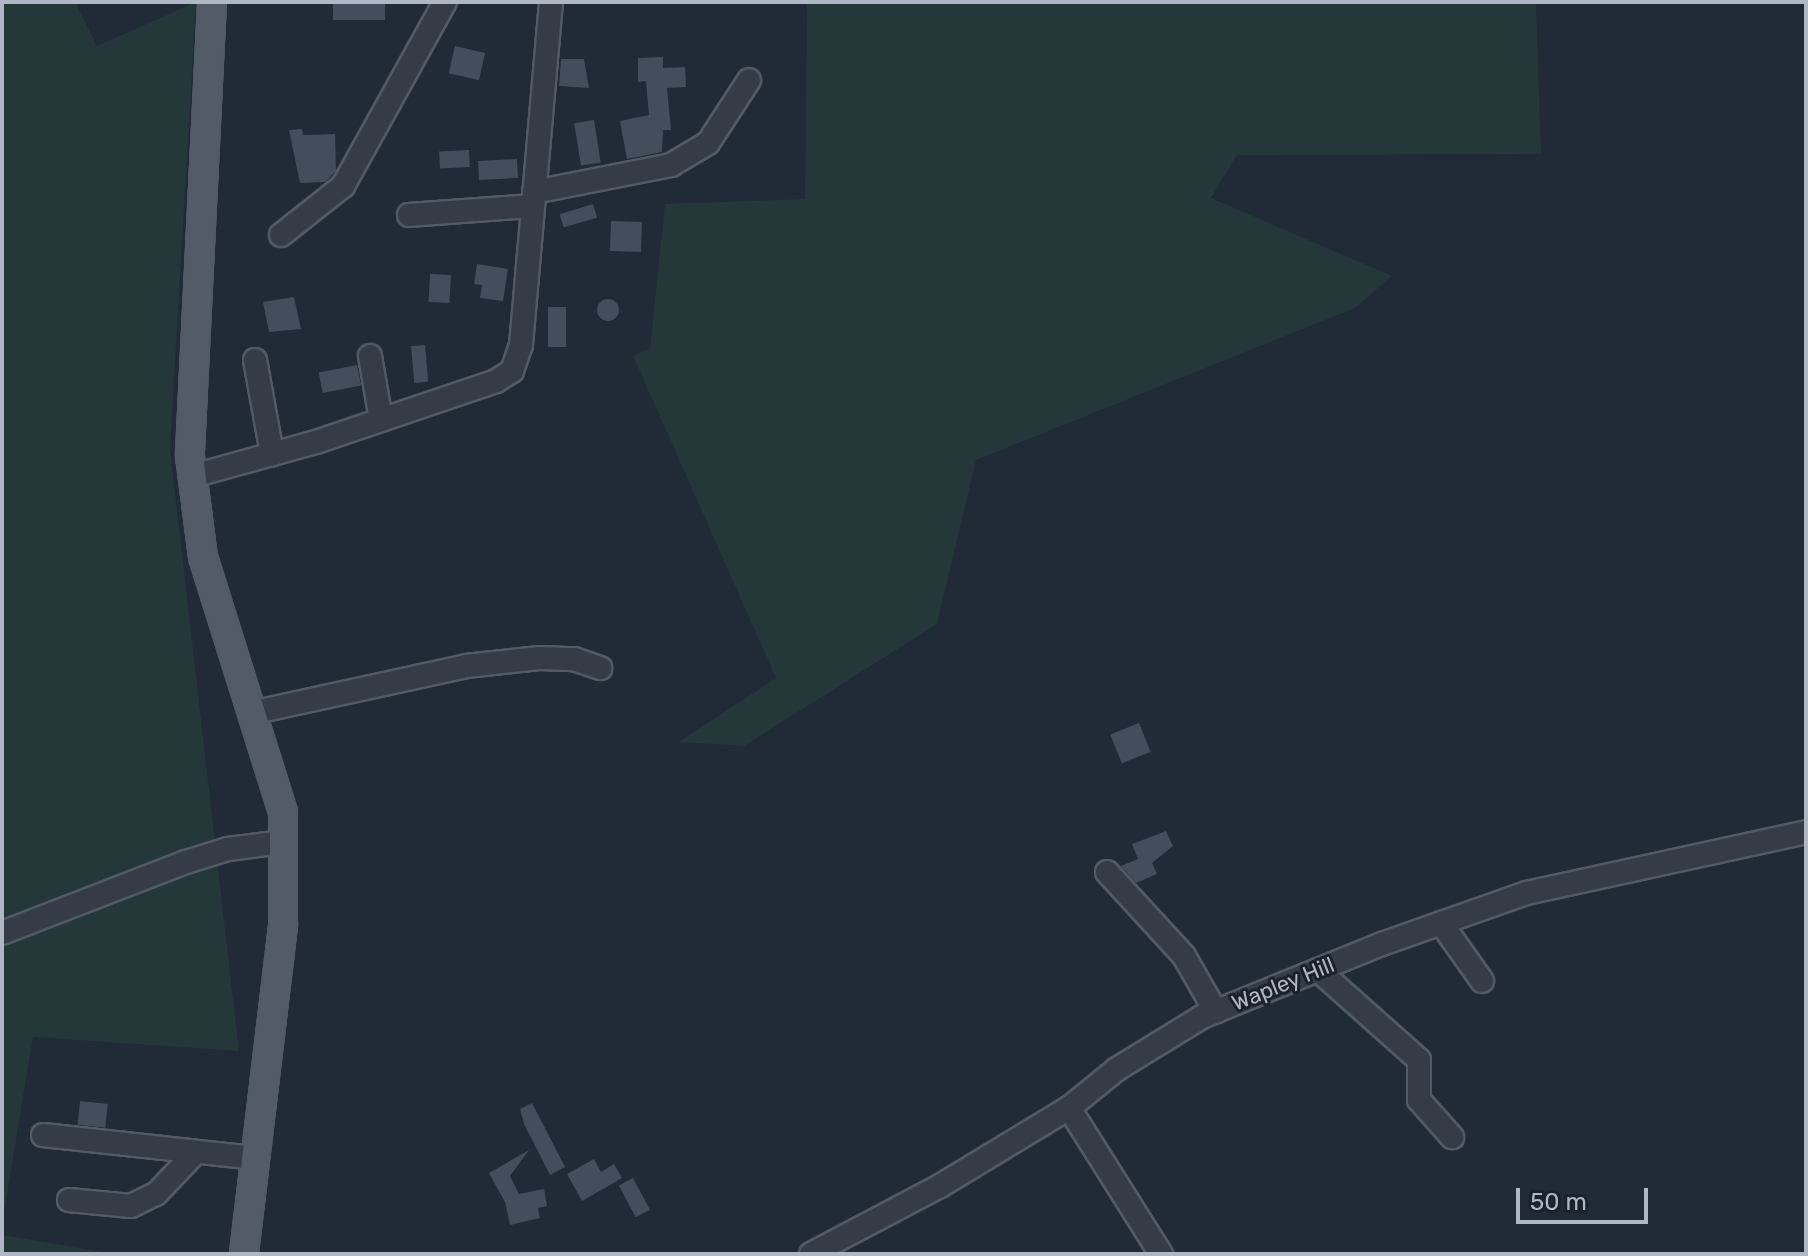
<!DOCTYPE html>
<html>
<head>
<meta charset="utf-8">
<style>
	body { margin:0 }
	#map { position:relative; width:1808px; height:1256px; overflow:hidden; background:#212a37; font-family:Rubik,sans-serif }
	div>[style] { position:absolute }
	.green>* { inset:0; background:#243739 }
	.building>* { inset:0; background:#434d5c; transform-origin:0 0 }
	.round { border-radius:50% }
	.roads { filter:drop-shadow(2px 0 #525a65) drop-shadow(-2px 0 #525a65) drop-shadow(0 2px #525a65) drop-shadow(0 -2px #525a65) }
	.minor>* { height:22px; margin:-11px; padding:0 11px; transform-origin:11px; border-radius:11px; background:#353c48 }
	.major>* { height:26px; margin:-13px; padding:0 13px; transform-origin:13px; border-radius:13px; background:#535b68 }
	span { translate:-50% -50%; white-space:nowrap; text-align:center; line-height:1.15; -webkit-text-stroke:6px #1a212c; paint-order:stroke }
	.street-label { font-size:22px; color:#afb7c4 }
	.frame { position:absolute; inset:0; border:4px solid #afb7c4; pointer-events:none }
	.scale { position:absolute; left:1516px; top:1188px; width:132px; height:36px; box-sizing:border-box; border:4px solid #afb7c4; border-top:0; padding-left:10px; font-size:24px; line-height:28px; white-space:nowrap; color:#afb7c4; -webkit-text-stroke:6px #1a212c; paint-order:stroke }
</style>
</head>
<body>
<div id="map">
	<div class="green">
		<i style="clip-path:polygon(2px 2px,75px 2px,97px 46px,196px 2px,170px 449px,239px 1051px,33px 1037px,2px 1225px)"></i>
		<i style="clip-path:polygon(807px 2px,1536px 2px,1541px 154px,1237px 155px,1211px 198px,1392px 276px,1355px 308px,976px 460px,937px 624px,744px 746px,679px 742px,776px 678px,633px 356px,650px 348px,665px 204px,805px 199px)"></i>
		<i style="clip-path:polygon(2px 1235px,114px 1254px,2px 1254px)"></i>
	</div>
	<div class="building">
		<i style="left:333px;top:2px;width:52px;height:18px"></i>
		<i style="left:455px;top:46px;width:31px;height:28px;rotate:13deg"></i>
		<i style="clip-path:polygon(663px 57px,663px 68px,685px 67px,686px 87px,667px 88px,671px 130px,663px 130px,662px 152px,627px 159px,620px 121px,649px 115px,646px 81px,638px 82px,638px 58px)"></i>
		<i style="clip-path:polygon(561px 59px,584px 59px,589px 88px,559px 86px)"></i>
		<i style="left:594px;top:120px;width:43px;height:20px;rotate:81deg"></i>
		<i style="clip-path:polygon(302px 129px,303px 135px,335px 134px,336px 171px,325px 182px,300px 183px,289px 130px)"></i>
		<i style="left:469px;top:150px;width:17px;height:30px;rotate:87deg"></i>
		<i style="left:517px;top:159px;width:19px;height:39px;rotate:87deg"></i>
		<i style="left:593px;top:204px;width:14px;height:35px;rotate:73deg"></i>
		<i style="left:611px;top:221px;width:31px;height:30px;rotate:2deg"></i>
		<i style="clip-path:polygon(477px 264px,508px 269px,503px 301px,480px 298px,482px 285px,474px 284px)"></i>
		<i style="left:430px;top:274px;width:21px;height:28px;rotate:3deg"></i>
		<i style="clip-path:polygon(294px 297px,301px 329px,269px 332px,263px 302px)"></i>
		<i class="round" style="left:597px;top:299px;width:22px;height:22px"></i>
		<i style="left:548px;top:307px;width:18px;height:40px"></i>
		<i style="left:425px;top:345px;width:37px;height:14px;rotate:85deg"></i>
		<i style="left:357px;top:365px;width:21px;height:39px;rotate:79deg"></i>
		<i style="left:1139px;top:723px;width:31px;height:31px;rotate:68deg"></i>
		<i style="clip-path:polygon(1166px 831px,1173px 846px,1152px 863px,1157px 874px,1136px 883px,1121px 866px,1138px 859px,1132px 844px)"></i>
		<i style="left:80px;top:1101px;width:28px;height:24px;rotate:6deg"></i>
		<i style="clip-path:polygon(532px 1103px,565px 1167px,550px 1175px,524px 1124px,520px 1109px)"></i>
		<i style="clip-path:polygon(529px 1150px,510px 1176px,519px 1194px,544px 1189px,547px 1206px,538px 1208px,540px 1218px,510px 1225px,505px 1202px,489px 1173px)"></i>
		<i style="clip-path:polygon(594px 1159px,601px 1172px,614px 1164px,622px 1178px,582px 1201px,567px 1174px)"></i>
		<i style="left:633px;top:1178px;width:36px;height:16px;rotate:62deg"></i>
	</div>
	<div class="roads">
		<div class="minor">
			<i style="left:534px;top:192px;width:140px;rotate:-11.1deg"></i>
			<i style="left:671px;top:165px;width:43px;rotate:-30.7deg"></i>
			<i style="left:708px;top:143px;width:75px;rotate:-56.9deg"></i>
			<i style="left:409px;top:215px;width:124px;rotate:-4.2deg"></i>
			<i style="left:281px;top:235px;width:79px;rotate:-38.3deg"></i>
			<i style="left:343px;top:186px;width:210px;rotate:-61deg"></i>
			<i style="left:370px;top:356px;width:65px;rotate:80.2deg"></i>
			<i style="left:255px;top:360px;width:96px;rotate:79.7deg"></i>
			<i style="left:193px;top:476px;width:128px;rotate:-15.5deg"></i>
			<i style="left:316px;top:442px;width:190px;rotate:-18.7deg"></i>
			<i style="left:496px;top:381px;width:19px;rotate:-32deg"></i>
			<i style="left:512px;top:371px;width:28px;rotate:-71deg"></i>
			<i style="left:521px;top:345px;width:344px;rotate:-85deg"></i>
			<i style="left:251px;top:713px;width:220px;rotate:-12.3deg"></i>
			<i style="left:466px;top:666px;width:74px;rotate:-6.2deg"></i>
			<i style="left:540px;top:658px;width:34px;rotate:2deg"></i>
			<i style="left:574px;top:659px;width:28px;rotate:19deg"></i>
			<i style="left:1107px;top:872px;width:114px;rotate:47.5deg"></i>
			<i style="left:1184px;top:956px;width:64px;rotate:60.3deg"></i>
			<i style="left:1441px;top:923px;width:71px;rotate:54.7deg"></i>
			<i style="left:2px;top:933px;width:197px;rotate:-21.1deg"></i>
			<i style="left:186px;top:862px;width:44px;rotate:-17.2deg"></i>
			<i style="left:228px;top:849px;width:54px;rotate:-7.4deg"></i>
			<i style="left:1318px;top:970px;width:135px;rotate:41.7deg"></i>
			<i style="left:1419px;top:1060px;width:40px;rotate:90deg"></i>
			<i style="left:1419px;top:1100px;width:50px;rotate:48.3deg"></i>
			<i style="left:1069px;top:1108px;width:173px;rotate:57.8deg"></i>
			<i style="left:43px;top:1135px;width:212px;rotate:6.2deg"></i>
			<i style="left:69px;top:1200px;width:62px;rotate:5.5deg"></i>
			<i style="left:131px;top:1206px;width:28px;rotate:-26deg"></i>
			<i style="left:156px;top:1194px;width:58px;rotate:-46.4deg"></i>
			<i style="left:811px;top:1254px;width:146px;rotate:-27.8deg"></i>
			<i style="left:940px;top:1186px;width:151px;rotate:-31.2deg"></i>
			<i style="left:1069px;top:1108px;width:62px;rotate:-39.1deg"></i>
			<i style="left:1117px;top:1069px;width:100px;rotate:-31.5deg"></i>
			<i style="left:1202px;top:1017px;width:194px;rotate:-22.1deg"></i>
			<i style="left:1382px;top:944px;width:154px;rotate:-19.4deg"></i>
			<i style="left:1527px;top:893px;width:286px;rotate:-12.3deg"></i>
		</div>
		<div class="major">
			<i style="left:212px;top:2px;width:455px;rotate:92.8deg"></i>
			<i style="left:190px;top:456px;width:102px;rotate:82.7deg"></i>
			<i style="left:203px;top:557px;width:268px;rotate:72.6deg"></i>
			<i style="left:283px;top:813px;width:113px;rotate:90deg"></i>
			<i style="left:283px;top:926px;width:330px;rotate:96.8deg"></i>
		</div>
	</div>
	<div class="street-label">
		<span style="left:1283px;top:984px;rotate:-22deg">Wapley Hill</span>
	</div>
	<div class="frame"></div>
	<div class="scale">50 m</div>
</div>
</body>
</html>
